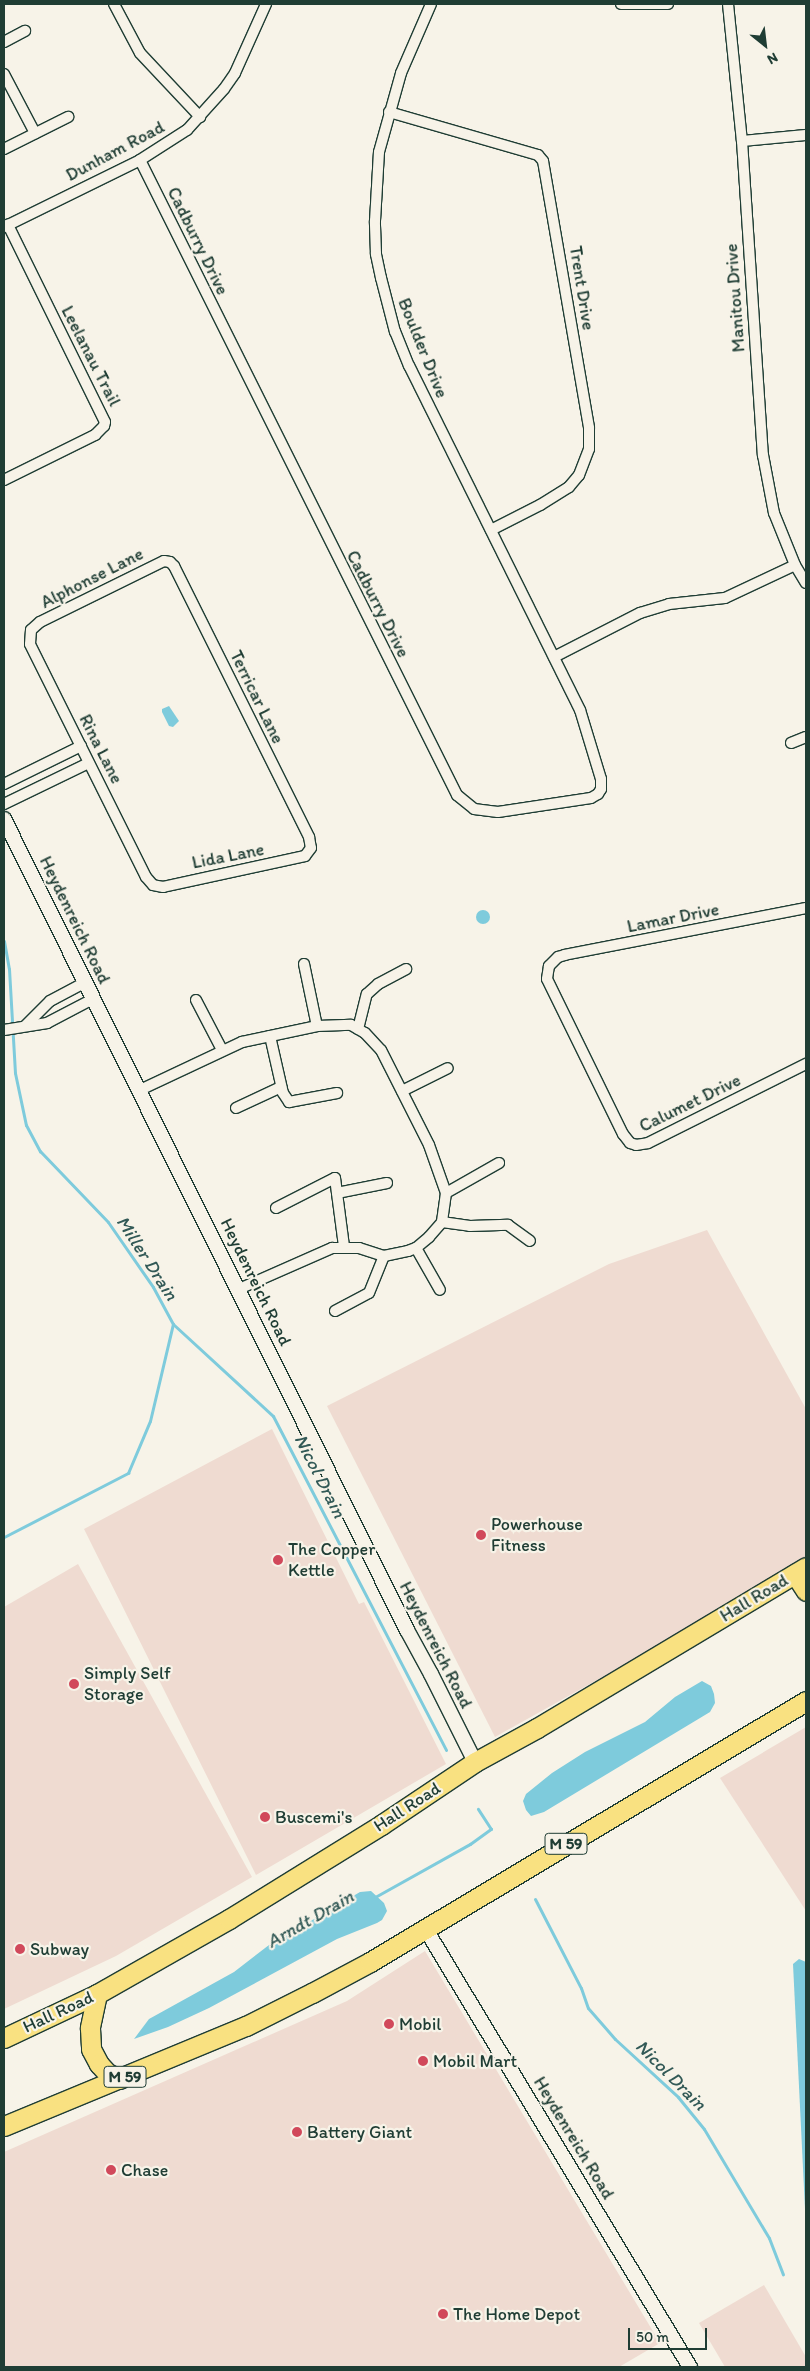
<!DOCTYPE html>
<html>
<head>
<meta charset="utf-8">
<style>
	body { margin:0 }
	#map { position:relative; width:810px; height:2371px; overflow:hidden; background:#f7f3e8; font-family:Itim,sans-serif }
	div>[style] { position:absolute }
	.built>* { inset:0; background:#efdbd1 }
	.water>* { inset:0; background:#7ecbdc }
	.round { border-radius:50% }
	.stream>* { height:3px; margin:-1.5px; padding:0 1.5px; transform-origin:1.5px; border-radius:1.5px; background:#7ecbdc }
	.roads { filter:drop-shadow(1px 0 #1f3d34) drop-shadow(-1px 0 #1f3d34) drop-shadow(0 1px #1f3d34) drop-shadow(0 -1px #1f3d34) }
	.street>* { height:10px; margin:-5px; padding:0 5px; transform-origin:5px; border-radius:5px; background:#f7f3e8 }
	.secondary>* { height:14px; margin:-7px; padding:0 7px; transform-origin:7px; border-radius:7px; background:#f7f3e8 }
	.highway>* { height:19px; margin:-9.5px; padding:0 9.5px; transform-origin:9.5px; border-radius:9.5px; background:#f9e181 }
	.dots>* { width:14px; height:14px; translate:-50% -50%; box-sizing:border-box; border:2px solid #f7f3e8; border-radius:50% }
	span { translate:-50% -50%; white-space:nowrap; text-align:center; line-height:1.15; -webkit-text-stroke:4.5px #f7f3e8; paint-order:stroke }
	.shield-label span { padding:1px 4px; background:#f7f3e8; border:1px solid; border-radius:4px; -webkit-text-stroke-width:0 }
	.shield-label { font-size:16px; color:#1f3d34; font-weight:700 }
	.street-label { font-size:18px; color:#1f3d34 }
	.poi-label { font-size:18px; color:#1f3d34 }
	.left { translate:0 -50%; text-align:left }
	.water-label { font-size:19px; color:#325956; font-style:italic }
	.frame { position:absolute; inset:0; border:5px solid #1f3d34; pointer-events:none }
	.north { position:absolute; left:740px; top:20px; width:50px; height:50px; -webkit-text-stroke:4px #f7f3e8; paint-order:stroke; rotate:151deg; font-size:14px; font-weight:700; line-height:20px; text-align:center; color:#1f3d34 }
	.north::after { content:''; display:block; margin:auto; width:18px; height:22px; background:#1f3d34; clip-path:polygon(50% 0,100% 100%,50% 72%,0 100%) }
	.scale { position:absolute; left:628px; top:2328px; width:79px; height:22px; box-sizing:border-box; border:2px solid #1f3d34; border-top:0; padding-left:6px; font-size:15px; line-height:18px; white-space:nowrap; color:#1f3d34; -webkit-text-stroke:4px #f7f3e8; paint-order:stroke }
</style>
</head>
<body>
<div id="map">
	<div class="built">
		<i style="clip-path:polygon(707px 1230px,806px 1409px,806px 1557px,656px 1647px,495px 1737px,327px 1406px,609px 1264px)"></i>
		<i style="clip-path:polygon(272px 1429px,359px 1604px,364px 1602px,446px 1764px,256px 1875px,84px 1529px)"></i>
		<i style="clip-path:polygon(78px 1564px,252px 1877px,116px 1956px,4px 2009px,4px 1607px)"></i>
		<i style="clip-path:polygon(806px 1727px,806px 1911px,720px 1778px)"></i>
		<i style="clip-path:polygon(425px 1951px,660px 2343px,619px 2367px,4px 2367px,4px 2152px,347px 2001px)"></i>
		<i style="clip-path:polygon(764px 2285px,806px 2357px,806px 2367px,725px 2367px,699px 2323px)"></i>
	</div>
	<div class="water">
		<i style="clip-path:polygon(169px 706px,179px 721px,173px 727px,169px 726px,162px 712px,162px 709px)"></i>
		<i class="round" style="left:476px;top:910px;width:14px;height:14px"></i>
		<i style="clip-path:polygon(702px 1681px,711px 1686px,714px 1694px,715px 1703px,710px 1712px,544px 1812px,531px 1816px,526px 1810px,523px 1801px,526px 1794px,552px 1773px,585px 1752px,645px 1722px,675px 1697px)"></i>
		<i style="clip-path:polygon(371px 1891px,384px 1903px,387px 1911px,382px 1920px,377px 1923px,337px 1939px,209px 2008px,168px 2027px,134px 2039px,149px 2019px,234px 1972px,269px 1945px,292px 1932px,360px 1892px)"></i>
		<i style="clip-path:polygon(799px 1959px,806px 1962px,806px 2229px,793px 1964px)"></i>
	</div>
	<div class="stream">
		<i style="left:4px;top:941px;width:28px;rotate:80deg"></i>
		<i style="left:9px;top:969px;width:104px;rotate:86.7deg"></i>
		<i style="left:15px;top:1073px;width:53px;rotate:78.1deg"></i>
		<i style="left:26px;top:1125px;width:30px;rotate:62deg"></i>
		<i style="left:40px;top:1151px;width:98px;rotate:46.2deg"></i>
		<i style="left:108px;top:1222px;width:79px;rotate:55.3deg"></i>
		<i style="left:153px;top:1287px;width:42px;rotate:61.6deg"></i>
		<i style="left:173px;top:1324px;width:136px;rotate:42.6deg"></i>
		<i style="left:273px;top:1416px;width:376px;rotate:62.6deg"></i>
		<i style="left:4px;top:1537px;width:140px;rotate:-27.3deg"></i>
		<i style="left:128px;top:1473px;width:56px;rotate:-67.1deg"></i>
		<i style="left:150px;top:1421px;width:100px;rotate:-76.7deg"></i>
		<i style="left:375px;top:1897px;width:109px;rotate:-29.2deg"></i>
		<i style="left:470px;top:1844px;width:26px;rotate:-36deg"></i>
		<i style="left:491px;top:1829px;width:24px;rotate:-123deg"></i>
		<i style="left:535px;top:1899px;width:100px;rotate:62.7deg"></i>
		<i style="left:581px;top:1988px;width:21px;rotate:71deg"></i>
		<i style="left:588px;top:2008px;width:41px;rotate:48.9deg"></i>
		<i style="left:615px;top:2039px;width:86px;rotate:42.6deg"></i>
		<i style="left:678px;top:2097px;width:41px;rotate:50.9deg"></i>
		<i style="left:704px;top:2129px;width:127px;rotate:59.2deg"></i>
		<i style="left:769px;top:2238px;width:39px;rotate:69deg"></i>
	</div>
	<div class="roads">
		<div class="street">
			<i style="left:114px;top:4px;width:55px;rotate:62deg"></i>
			<i style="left:140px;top:53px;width:88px;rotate:46.8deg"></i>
			<i style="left:621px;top:4px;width:47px"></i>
			<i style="left:728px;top:4px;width:138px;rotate:84.2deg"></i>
			<i style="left:742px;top:141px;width:315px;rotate:86.2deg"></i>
			<i style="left:763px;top:455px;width:59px;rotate:79.3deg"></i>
			<i style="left:774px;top:513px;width:56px;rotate:68deg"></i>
			<i style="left:795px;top:565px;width:21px;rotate:59deg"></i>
			<i style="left:4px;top:42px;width:24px;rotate:-28deg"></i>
			<i style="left:4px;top:74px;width:67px;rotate:62.3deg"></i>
			<i style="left:389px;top:112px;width:155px;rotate:16.1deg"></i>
			<i style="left:538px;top:155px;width:8px;rotate:50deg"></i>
			<i style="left:543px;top:161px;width:271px;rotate:80.2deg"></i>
			<i style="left:589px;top:428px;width:21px;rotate:90deg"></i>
			<i style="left:589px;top:449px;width:28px;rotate:111deg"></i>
			<i style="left:579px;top:475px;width:16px;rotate:130deg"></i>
			<i style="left:569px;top:487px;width:34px;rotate:148deg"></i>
			<i style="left:540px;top:505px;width:55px;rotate:153deg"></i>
			<i style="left:742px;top:141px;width:64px;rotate:-5.4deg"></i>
			<i style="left:4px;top:149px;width:72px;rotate:-26.6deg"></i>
			<i style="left:140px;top:160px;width:710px;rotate:63.47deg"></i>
			<i style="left:457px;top:795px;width:22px;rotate:39deg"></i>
			<i style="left:474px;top:809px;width:24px;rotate:7deg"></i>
			<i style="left:498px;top:812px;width:94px;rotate:-8.6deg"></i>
			<i style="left:591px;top:798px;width:8px;rotate:-30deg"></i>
			<i style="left:598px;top:794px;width:6px;rotate:-59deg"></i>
			<i style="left:601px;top:789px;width:10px;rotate:-90deg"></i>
			<i style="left:601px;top:779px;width:72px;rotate:-106.9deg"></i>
			<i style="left:580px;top:710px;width:384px;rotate:-116.4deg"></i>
			<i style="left:409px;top:366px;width:37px;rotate:-112deg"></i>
			<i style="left:395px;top:332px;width:56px;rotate:-104.5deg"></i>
			<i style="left:381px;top:278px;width:25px;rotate:-102deg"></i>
			<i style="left:376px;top:254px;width:33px;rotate:-92deg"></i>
			<i style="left:375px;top:221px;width:69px;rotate:-86.7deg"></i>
			<i style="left:379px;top:152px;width:82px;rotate:-74.4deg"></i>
			<i style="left:401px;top:73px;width:75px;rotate:-66.5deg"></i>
			<i style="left:4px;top:227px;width:152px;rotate:-26.2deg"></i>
			<i style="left:140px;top:160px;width:56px;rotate:-32.6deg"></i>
			<i style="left:187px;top:130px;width:55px;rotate:-47.9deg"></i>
			<i style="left:224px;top:89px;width:19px;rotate:-55deg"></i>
			<i style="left:235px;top:73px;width:76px;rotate:-65.8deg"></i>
			<i style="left:4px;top:480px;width:102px;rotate:-26.3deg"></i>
			<i style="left:95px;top:435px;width:13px;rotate:-45deg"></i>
			<i style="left:104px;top:426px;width:4px;rotate:-76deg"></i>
			<i style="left:105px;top:422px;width:220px;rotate:-116.2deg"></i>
			<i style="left:164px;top:561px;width:6px;rotate:9deg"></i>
			<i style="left:170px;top:562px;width:6px;rotate:45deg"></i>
			<i style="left:174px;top:566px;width:303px;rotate:63.5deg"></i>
			<i style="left:309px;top:837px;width:11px;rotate:80deg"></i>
			<i style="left:311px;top:848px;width:10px;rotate:127deg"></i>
			<i style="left:305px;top:856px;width:145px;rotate:167.7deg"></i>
			<i style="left:163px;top:887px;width:10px;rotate:-169deg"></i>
			<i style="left:153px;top:885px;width:11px;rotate:-131deg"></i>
			<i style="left:146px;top:877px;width:260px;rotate:-116.5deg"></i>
			<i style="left:30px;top:644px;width:14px;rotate:-86deg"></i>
			<i style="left:31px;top:630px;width:12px;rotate:-42deg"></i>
			<i style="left:40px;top:622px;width:138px;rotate:-26.2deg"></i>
			<i style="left:554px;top:657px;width:97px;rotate:-27.1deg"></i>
			<i style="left:640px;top:613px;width:30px;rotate:-17deg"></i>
			<i style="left:669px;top:604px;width:56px;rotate:-6.1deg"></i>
			<i style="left:725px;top:598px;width:77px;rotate:-25.2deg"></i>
			<i style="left:791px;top:743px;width:16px;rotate:-22deg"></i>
			<i style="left:4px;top:784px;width:86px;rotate:-26.3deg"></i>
			<i style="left:4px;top:804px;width:94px;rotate:-25.8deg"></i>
			<i style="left:806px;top:908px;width:246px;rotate:169deg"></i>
			<i style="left:565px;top:955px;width:7px;rotate:164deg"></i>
			<i style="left:558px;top:957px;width:13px;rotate:135deg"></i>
			<i style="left:549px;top:966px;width:13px;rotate:99deg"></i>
			<i style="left:547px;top:979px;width:173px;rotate:63.9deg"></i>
			<i style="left:623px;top:1134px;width:11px;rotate:52deg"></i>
			<i style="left:630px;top:1143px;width:6px;rotate:18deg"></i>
			<i style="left:636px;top:1145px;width:12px;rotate:-9deg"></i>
			<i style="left:648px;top:1143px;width:177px;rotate:-26.6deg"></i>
			<i style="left:304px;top:964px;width:63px;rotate:78.2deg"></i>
			<i style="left:196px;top:1000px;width:56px;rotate:62.5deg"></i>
			<i style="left:25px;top:1026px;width:35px;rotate:-45deg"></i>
			<i style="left:50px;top:1001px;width:40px;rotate:-28deg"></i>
			<i style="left:358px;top:1029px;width:36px;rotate:-76deg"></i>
			<i style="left:367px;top:994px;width:15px;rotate:-42deg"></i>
			<i style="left:378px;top:984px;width:32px;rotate:-28deg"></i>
			<i style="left:4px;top:1030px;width:44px;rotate:-9.2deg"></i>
			<i style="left:47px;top:1023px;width:52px;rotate:-27.6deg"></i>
			<i style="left:270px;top:1036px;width:58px;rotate:77.2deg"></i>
			<i style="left:283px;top:1093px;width:11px;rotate:56deg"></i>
			<i style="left:289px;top:1102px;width:49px;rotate:-10.6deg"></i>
			<i style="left:140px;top:1090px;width:113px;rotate:-25.2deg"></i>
			<i style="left:242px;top:1042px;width:77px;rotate:-12deg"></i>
			<i style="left:317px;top:1026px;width:34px;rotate:-2deg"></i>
			<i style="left:351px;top:1025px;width:16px;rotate:30deg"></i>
			<i style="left:365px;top:1033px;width:23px;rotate:47deg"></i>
			<i style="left:381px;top:1050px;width:106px;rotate:63.2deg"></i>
			<i style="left:429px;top:1145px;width:51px;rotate:70.5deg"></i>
			<i style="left:446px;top:1193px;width:29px;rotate:98deg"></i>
			<i style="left:402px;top:1091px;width:51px;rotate:-26.6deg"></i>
			<i style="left:236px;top:1108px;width:50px;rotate:-25deg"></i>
			<i style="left:337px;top:1193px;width:51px;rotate:-11.3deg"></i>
			<i style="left:446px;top:1193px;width:61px;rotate:-29.5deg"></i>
			<i style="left:276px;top:1208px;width:66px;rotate:-27deg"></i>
			<i style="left:335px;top:1178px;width:69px;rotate:82.5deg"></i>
			<i style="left:416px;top:1248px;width:48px;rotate:60.3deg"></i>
			<i style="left:239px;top:1289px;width:102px;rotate:-23.8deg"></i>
			<i style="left:332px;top:1248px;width:27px"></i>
			<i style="left:359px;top:1248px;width:26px;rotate:18deg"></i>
			<i style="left:384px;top:1256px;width:25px;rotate:-12deg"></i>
			<i style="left:408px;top:1251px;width:9px;rotate:-21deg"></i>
			<i style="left:416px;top:1248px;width:17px;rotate:-40deg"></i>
			<i style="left:429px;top:1237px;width:20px;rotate:-49deg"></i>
			<i style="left:442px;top:1222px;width:28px;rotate:8deg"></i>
			<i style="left:470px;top:1226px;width:38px;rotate:-2deg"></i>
			<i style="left:508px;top:1225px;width:27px;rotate:36deg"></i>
			<i style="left:335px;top:1311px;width:38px;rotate:-28deg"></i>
			<i style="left:369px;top:1293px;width:40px;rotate:-68deg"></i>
		</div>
		<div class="secondary">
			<i style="left:4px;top:819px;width:906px;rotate:63.58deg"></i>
			<i style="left:407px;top:1630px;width:50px;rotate:61.4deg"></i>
			<i style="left:431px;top:1674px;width:98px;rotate:63.4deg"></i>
			<i style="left:425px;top:1928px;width:513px;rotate:58.88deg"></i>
		</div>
		<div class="highway">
			<i style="left:795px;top:1574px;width:20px;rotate:57deg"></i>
			<i style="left:97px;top:1994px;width:35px;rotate:102deg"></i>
			<i style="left:90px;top:2028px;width:21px;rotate:87deg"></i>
			<i style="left:91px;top:2049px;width:17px;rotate:62deg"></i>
			<i style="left:99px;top:2064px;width:12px;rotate:48deg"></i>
			<i style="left:107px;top:2073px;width:14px;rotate:25deg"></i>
			<i style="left:4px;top:2038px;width:103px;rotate:-25.3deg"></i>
			<i style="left:97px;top:1994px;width:152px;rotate:-29.6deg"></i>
			<i style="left:229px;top:1919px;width:179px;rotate:-31.7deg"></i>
			<i style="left:381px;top:1825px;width:113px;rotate:-33.8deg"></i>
			<i style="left:475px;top:1762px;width:71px;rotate:-28.7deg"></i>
			<i style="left:537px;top:1728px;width:313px;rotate:-30.9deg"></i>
			<i style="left:4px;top:2126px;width:262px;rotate:-22.5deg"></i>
			<i style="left:246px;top:2026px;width:74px;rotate:-26.6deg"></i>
			<i style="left:312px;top:1993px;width:66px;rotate:-28.1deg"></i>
			<i style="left:370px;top:1962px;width:508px;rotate:-30.91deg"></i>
		</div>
	</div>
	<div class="dots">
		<i style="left:481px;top:1535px;background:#d1495b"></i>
		<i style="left:278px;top:1560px;background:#d1495b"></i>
		<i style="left:74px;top:1684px;background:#d1495b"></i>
		<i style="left:265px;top:1817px;background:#d1495b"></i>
		<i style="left:20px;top:1949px;background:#d1495b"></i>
		<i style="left:389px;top:2024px;background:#d1495b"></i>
		<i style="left:423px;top:2061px;background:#d1495b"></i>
		<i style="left:297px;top:2132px;background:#d1495b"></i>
		<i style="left:111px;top:2170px;background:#d1495b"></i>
		<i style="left:443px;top:2314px;background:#d1495b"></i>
	</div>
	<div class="shield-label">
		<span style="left:566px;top:1844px">M 59</span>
		<span style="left:125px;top:2077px">M 59</span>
	</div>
	<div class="street-label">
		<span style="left:115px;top:151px;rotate:-28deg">Dunham Road</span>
		<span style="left:198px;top:241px;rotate:64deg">Cadburry Drive</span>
		<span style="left:582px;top:288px;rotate:81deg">Trent Drive</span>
		<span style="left:735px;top:298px;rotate:-94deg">Manitou Drive</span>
		<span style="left:423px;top:348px;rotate:68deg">Boulder Drive</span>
		<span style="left:91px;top:356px;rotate:63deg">Leelanau Trail</span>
		<span style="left:92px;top:578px;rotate:-27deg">Alphonse Lane</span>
		<span style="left:378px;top:604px;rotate:63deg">Cadburry Drive</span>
		<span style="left:257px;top:697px;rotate:64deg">Terricar Lane</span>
		<span style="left:101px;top:749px;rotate:63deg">Rina Lane</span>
		<span style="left:228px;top:856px;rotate:-11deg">Lida Lane</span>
		<span style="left:673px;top:918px;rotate:-11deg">Lamar Drive</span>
		<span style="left:75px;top:920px;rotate:64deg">Heydenreich Road</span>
		<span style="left:690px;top:1103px;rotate:-26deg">Calumet Drive</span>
		<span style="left:256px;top:1282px;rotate:64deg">Heydenreich Road</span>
		<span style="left:754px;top:1598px;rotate:-31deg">Hall Road</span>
		<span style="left:436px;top:1645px;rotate:63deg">Heydenreich Road</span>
		<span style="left:407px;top:1807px;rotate:-33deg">Hall Road</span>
		<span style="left:58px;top:2012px;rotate:-25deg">Hall Road</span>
		<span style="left:574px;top:2138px;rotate:59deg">Heydenreich Road</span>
	</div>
	<div class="poi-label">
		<span class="left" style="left:491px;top:1535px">Powerhouse<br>Fitness</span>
		<span class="left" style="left:288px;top:1560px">The Copper<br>Kettle</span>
		<span class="left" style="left:84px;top:1684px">Simply Self<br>Storage</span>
		<span class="left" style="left:275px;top:1817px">Buscemi's</span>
		<span class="left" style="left:30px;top:1949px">Subway</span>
		<span class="left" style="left:399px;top:2024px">Mobil</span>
		<span class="left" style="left:433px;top:2061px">Mobil Mart</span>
		<span class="left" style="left:307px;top:2132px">Battery Giant</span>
		<span class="left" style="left:121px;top:2170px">Chase</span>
		<span class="left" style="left:453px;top:2314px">The Home Depot</span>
	</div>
	<div class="water-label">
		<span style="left:147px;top:1258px;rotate:57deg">Miller Drain</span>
		<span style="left:320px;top:1476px;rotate:63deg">Nicol Drain</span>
		<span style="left:310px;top:1919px;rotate:-30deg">Arndt Drain</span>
		<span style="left:671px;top:2075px;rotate:45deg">Nicol Drain</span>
	</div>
	<div class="frame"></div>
	<div class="north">N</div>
	<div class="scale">50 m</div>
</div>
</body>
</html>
